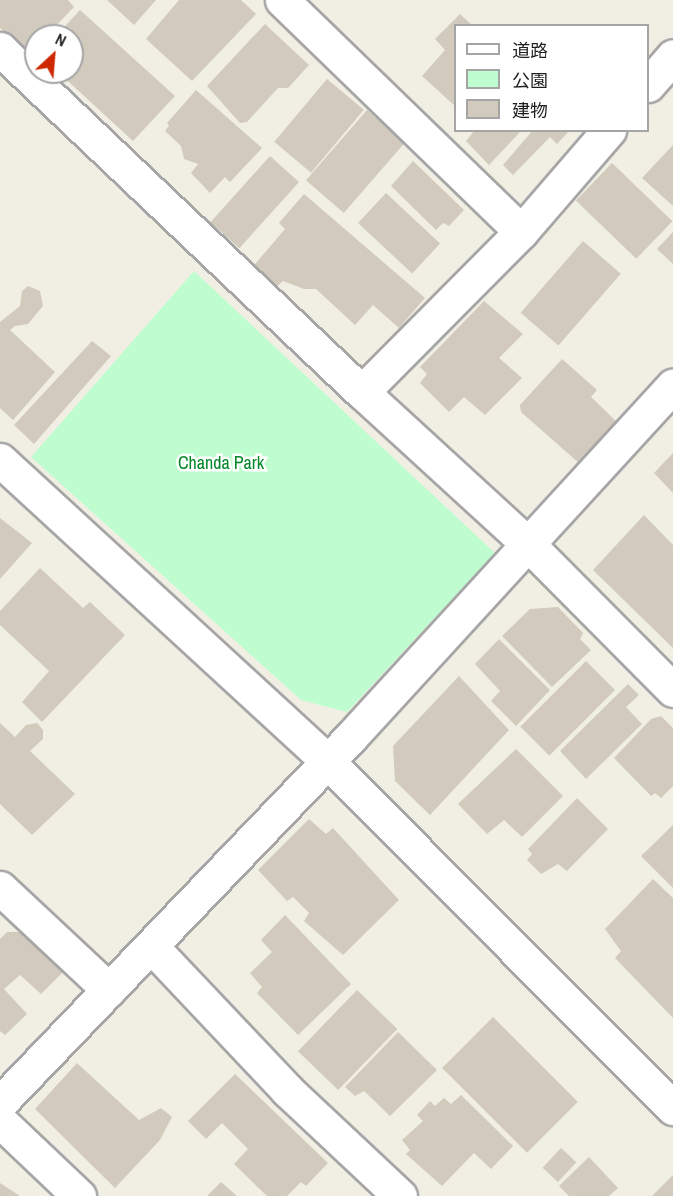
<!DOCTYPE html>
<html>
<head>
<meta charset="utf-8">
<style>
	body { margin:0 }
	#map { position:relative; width:673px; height:1196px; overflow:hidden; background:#f1efe4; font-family:"Archivo Narrow","Noto Sans JP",sans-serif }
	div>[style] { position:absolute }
	.park>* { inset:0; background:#bffdd0 }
	.building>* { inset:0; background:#d1cabd; transform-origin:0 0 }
	.roads { filter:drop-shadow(2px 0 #a6a6a6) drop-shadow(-2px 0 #a6a6a6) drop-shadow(0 2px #a6a6a6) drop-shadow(0 -2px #a6a6a6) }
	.minor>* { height:33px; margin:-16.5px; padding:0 16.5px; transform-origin:16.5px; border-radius:16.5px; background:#fff }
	span { translate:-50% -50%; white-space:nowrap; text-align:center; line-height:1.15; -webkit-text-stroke:5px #fff; paint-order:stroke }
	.park-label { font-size:18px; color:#038728 }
	.legend { position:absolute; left:454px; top:24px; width:195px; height:108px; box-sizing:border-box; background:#fff; border:2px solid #a5a5a5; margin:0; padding:8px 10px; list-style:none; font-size:18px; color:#1f1f1f }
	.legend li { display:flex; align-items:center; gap:12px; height:30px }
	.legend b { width:30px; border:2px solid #a5a5a5 }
	.north { position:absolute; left:24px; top:24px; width:60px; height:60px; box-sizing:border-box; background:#fff; border:2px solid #a5a5a5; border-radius:50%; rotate:26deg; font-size:16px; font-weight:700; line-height:24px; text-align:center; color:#1f1f1f }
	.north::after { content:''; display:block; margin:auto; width:21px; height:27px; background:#ce2800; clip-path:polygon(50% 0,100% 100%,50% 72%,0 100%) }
</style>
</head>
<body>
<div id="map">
	<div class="park">
		<i style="clip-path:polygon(194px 271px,495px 553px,347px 712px,301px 700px,31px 457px)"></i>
	</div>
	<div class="building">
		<i style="clip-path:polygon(0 0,68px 0,74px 7px,46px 36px,36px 36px,36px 47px,29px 54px,0 28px)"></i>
		<i style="clip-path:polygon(107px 0,156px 0,134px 25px)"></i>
		<i style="clip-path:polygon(179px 0,241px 0,256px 14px,192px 81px,146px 39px)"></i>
		<i style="clip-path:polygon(80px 10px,175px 96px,133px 141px,58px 72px,72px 72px,72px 36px,56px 36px)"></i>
		<i style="clip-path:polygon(460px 14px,473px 26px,456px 26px,456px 107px,422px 76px,445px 50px,435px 39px)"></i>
		<i style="clip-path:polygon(265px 24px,309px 65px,288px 88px,278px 88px,247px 122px,240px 123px,207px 86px)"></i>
		<i style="left:327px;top:79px;width:48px;height:82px;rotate:40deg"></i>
		<i style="clip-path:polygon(196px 90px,262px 148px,230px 182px,225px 177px,210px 193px,191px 173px,198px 164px,184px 159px,181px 146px,165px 131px,169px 126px,167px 123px)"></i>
		<i style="left:367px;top:110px;width:50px;height:93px;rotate:41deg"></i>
		<i style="clip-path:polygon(475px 130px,522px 130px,489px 165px,466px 141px)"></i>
		<i style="clip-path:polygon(533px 130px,570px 130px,557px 144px,550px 137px,513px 175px,503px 165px)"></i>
		<i style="clip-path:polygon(673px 145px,673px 206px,642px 178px)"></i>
		<i style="left:270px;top:156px;width:39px;height:89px;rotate:42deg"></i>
		<i style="clip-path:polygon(413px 161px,464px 210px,449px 226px,443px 223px,436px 230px,391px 186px)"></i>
		<i style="left:612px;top:163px;width:84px;height:52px;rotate:44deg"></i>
		<i style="left:386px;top:193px;width:74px;height:41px;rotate:43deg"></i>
		<i style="clip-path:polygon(304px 194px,425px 298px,399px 328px,373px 305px,355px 325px,316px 289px,304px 289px,283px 281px,272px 291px,250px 270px,285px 229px,279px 223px)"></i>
		<i style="clip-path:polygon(673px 232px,673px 264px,657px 249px)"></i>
		<i style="left:583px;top:241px;width:50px;height:95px;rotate:41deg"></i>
		<i style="clip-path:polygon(28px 286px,40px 291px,43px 306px,28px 324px,15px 326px,10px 330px,55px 372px,13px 420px,0 408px,0 322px,20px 306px,22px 291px)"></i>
		<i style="clip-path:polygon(484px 301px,523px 334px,499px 358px,522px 378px,485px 415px,464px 397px,449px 412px,420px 383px,427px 374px,420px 367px)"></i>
		<i style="clip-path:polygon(92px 341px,111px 356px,34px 444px,14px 425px)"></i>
		<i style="clip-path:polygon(562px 359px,597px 390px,591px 397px,618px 423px,580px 464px,521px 412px,520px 405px)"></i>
		<i style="clip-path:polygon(673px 453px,673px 493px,654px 473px)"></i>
		<i style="clip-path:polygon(644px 515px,673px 545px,673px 648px,593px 570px)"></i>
		<i style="clip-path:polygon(0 518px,32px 543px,0 579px)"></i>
		<i style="clip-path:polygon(40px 568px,83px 608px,90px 602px,125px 635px,42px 722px,22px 702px,49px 671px,0 625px,0 611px)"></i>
		<i style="clip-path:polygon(558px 607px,583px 633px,580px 639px,591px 650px,552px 687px,502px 636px,530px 609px)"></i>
		<i style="clip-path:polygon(499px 639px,550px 690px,516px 726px,491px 701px,500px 691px,475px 664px)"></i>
		<i style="left:586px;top:661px;width:41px;height:93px;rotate:45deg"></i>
		<i style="clip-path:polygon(459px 676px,509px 730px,430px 815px,395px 781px,393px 746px)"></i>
		<i style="clip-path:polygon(628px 684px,639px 695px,626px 707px,642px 724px,586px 779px,560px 751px)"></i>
		<i style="clip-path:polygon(661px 716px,673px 728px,673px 786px,661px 798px,655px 793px,651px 796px,614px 758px,651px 719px)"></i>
		<i style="clip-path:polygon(0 723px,15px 737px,26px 725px,37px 723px,43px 730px,43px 739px,30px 751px,75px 794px,32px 835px,0 804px)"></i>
		<i style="clip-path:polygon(516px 749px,563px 796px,522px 837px,504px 820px,487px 834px,458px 804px)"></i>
		<i style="clip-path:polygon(577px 798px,608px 829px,567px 871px,558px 864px,541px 874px,527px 860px,532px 854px,528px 849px)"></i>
		<i style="clip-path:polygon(309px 819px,326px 834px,333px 828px,399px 900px,343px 955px,304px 921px,309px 913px,293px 897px,287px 901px,258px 870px)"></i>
		<i style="clip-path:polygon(673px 825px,673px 888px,641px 856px)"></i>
		<i style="clip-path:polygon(653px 879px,673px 898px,673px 1018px,615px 958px,621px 951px,605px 929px)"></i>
		<i style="clip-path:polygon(285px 915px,351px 984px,298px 1035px,257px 993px,262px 987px,250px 973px,272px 952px,261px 940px)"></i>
		<i style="clip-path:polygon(7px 932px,22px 932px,63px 972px,41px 994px,20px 975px,4px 989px,27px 1014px,5px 1035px,0 1031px,0 939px)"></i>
		<i style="left:357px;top:990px;width:56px;height:85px;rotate:44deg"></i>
		<i style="left:493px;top:1017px;width:120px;height:72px;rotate:45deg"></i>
		<i style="clip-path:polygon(398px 1032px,437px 1070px,390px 1116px,364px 1091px,355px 1096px,345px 1087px)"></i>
		<i style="clip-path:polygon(77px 1063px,139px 1120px,161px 1108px,172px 1117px,160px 1140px,115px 1188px,35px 1109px)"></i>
		<i style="clip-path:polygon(235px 1074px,328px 1163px,306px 1186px,301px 1182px,287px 1196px,267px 1196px,234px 1164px,248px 1149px,222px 1123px,206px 1139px,188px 1121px)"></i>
		<i style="clip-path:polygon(461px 1095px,513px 1146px,491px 1169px,474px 1153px,442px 1186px,406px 1154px,410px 1150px,402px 1140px,423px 1121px,417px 1115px,430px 1101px,435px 1106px,444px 1098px,451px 1104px)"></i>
		<i style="left:561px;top:1148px;width:21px;height:27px;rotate:43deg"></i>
		<i style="clip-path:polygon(589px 1157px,618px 1188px,609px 1196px,569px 1196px,559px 1186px)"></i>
		<i style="clip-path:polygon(673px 1175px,673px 1196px,652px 1196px)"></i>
		<i style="clip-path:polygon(221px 1182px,237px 1196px,207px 1196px)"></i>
		<i style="clip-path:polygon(0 1183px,20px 1196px,0 1196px)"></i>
	</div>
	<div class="roads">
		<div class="minor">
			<i style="left:282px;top:0;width:333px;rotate:44.1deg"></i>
			<i style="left:0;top:49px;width:499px;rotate:43.5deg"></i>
			<i style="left:362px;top:392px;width:224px;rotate:42.5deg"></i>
			<i style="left:527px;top:543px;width:207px;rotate:45.2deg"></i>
			<i style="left:648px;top:85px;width:38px;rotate:-49deg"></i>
			<i style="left:362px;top:392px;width:226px;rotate:-45.2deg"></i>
			<i style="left:521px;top:232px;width:135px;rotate:-49.2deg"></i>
			<i style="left:0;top:460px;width:444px;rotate:42.6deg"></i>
			<i style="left:327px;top:761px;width:490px;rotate:45.1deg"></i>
			<i style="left:0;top:888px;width:149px;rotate:43.1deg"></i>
			<i style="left:152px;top:947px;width:197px;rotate:46.6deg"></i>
			<i style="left:287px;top:1090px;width:155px;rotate:43.2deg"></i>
			<i style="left:0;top:1103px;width:506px;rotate:-46.2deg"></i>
			<i style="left:350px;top:738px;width:478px;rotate:-47.5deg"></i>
			<i style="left:0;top:1121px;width:109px;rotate:43.5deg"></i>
		</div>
	</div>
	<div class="park-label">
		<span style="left:221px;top:463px">Chanda Park</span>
	</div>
	<ul class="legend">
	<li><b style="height:8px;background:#fff"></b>道路</li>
	<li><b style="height:16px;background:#bffdd0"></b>公園</li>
	<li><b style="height:16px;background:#d1cabd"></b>建物</li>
	</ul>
	<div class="north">N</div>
</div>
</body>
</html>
